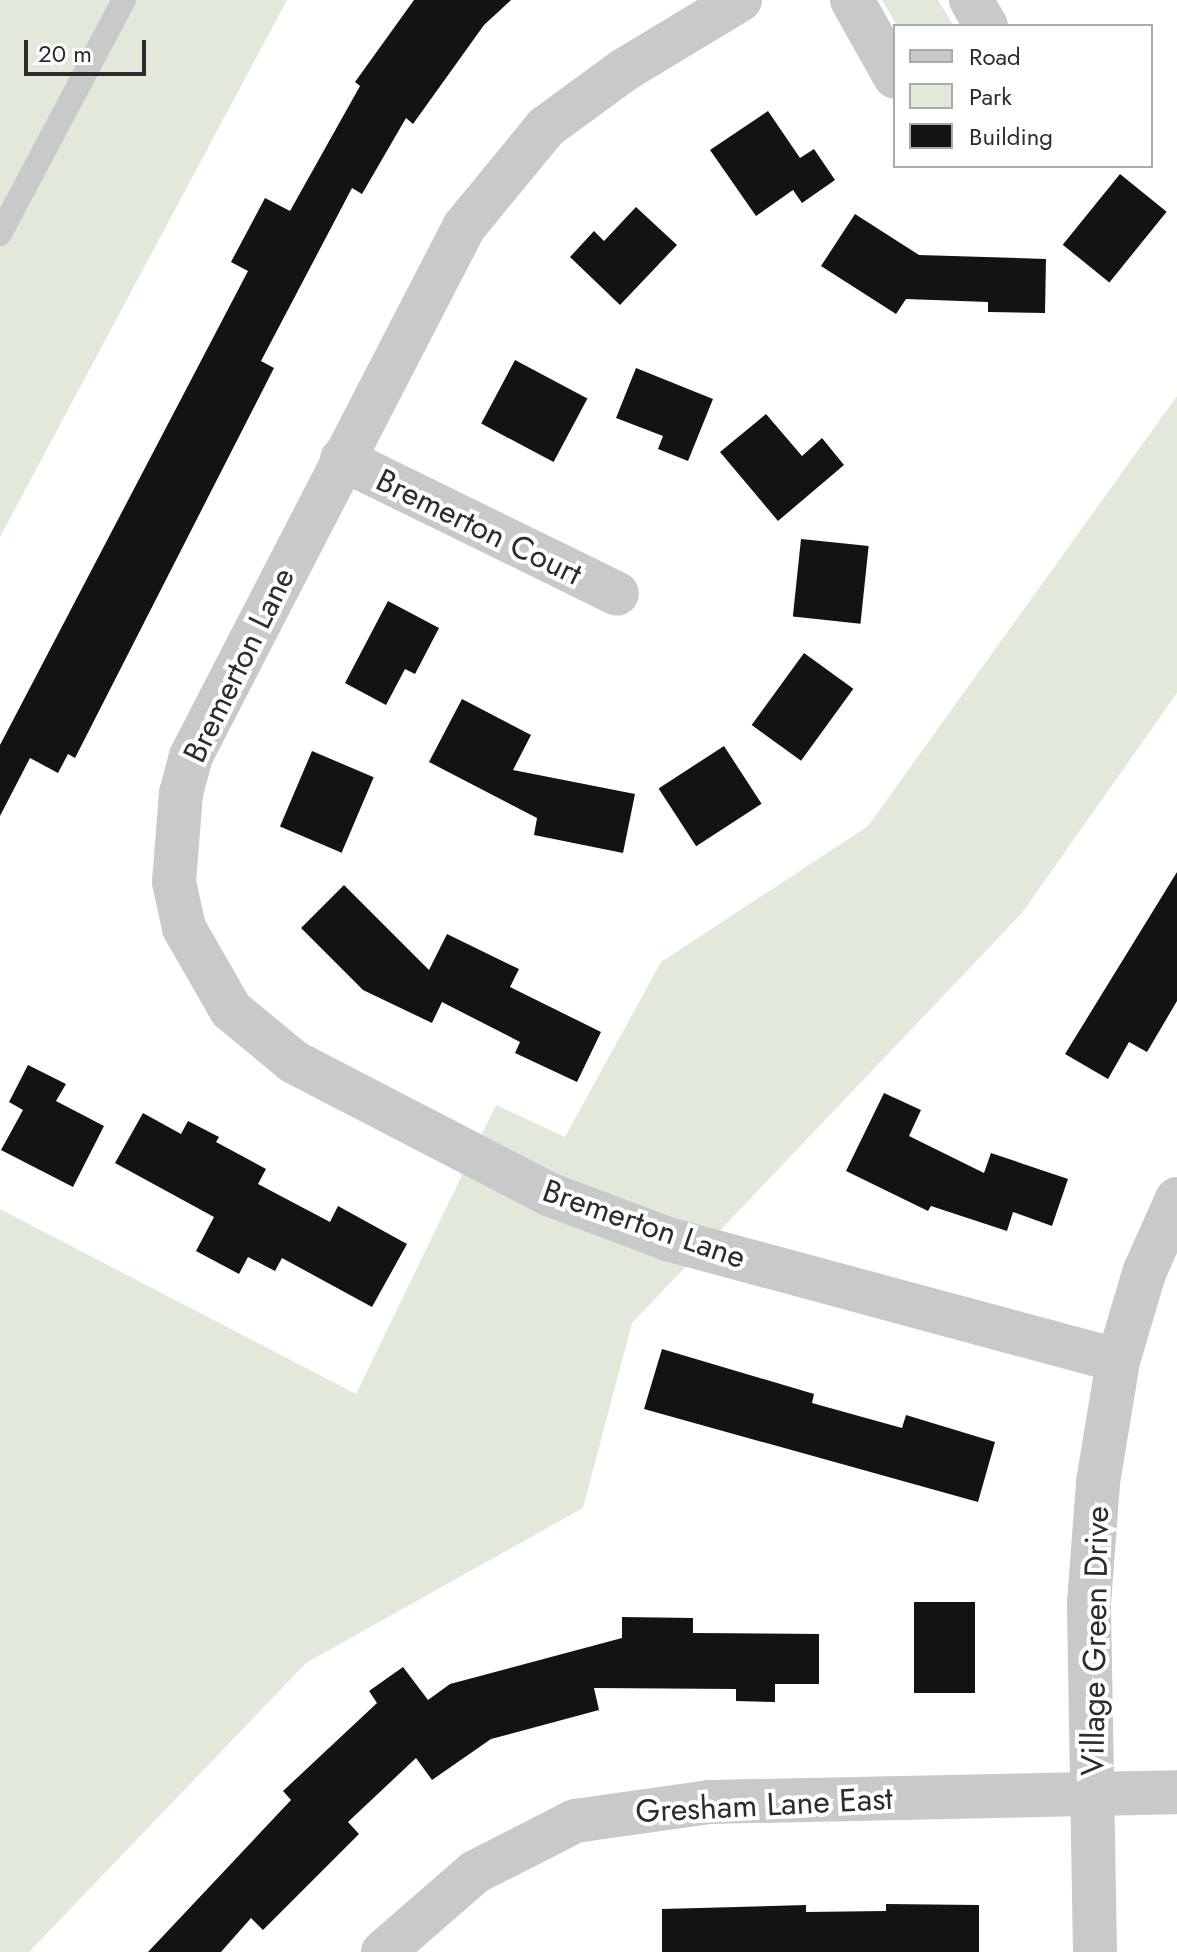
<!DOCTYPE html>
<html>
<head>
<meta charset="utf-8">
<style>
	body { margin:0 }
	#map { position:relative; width:1177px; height:1952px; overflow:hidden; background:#fff; font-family:Jost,sans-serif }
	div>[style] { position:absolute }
	.green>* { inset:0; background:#e3e9da }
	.building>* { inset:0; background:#131313; transform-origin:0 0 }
	.service>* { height:24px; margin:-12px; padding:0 12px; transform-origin:12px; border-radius:12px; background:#c9c9c9 }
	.minor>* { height:44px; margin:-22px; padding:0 22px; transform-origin:22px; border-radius:22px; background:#c9c9c9 }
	span { translate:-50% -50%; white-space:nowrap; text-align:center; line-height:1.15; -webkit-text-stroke:8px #fff; paint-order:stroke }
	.street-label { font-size:32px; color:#2c2c2c }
	.legend { position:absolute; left:893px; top:24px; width:260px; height:144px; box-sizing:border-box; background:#fff; border:2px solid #ababab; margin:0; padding:10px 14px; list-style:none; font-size:24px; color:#2c2c2c }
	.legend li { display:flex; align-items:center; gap:16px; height:40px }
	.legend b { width:40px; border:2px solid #ababab }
	.scale { position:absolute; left:24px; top:40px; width:122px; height:36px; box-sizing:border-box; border:4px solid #2c2c2c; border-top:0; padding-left:10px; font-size:24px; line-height:28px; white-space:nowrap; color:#2c2c2c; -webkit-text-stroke:6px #fff; paint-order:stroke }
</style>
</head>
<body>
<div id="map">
	<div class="green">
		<i style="clip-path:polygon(0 0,287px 0,0 537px)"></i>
		<i style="clip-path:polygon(882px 0,938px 0,954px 26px,897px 26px)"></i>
		<i style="clip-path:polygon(1177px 396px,1177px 693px,1022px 913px,632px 1323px,583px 1508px,306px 1663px,29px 1952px,0 1952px,0 1209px,356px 1394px,496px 1105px,565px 1137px,661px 962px,868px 826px)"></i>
	</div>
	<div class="building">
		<i style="clip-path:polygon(414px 0,511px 0,484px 25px,413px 124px,406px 118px,362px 194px,352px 188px,261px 361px,274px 368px,75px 758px,68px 754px,58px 773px,30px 758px,0 816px,0 745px,248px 271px,231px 262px,265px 198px,290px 211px,360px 86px,355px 82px)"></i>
		<i style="clip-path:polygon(768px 111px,800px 158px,814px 149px,835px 180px,802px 203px,793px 190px,756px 216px,710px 150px)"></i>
		<i style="left:1120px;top:174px;width:60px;height:91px;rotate:39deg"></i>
		<i style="clip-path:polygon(636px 207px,677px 245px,620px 305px,570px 257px,594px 231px,604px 241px)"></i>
		<i style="clip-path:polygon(855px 214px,919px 255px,1046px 259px,1045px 313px,988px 312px,988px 302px,906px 299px,896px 314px,821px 266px)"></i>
		<i style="left:515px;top:360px;width:82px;height:72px;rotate:28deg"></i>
		<i style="clip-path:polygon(636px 368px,713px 399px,688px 461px,658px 449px,663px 436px,616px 418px)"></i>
		<i style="clip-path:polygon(766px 414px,802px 456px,822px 438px,844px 465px,778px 521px,720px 452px)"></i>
		<i style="left:801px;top:539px;width:68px;height:78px;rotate:6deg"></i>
		<i style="clip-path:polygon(388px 601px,439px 628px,415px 674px,405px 669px,386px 705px,345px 683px)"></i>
		<i style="left:804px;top:653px;width:61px;height:89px;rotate:36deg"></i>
		<i style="clip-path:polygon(462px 699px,531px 735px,513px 770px,635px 794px,623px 853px,534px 835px,537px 818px,429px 762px)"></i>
		<i style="left:724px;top:746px;width:69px;height:78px;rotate:57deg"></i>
		<i style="left:312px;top:751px;width:67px;height:82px;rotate:23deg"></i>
		<i style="clip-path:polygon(1177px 872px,1177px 1001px,1147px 1052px,1129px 1042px,1108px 1079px,1065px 1054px)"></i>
		<i style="clip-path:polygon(344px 885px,429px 970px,447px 934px,519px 969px,510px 987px,601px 1032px,577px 1082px,515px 1053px,520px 1042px,442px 1002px,432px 1023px,363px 990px,301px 928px)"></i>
		<i style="clip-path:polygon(28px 1065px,66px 1084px,56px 1101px,104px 1126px,73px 1187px,1px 1150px,23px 1110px,9px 1102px)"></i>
		<i style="clip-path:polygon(884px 1093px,921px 1110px,909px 1136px,984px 1173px,991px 1153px,1068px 1179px,1052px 1226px,1013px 1212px,1007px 1231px,931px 1206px,928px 1211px,846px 1171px)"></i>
		<i style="clip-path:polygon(143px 1113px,181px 1134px,188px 1121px,219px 1137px,216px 1142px,266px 1169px,258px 1184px,330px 1222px,338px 1206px,407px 1244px,372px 1307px,282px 1258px,275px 1271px,248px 1257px,239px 1274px,196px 1251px,214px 1217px,115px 1163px)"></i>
		<i style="clip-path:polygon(662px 1349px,814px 1394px,812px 1403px,902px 1428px,906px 1415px,995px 1442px,978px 1502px,644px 1409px)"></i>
		<i style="left:914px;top:1602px;width:61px;height:91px"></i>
		<i style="clip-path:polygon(622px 1617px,693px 1618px,693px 1633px,819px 1634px,819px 1684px,775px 1684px,775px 1702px,736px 1701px,736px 1689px,594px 1688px,599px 1710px,491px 1739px,432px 1780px,416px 1758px,348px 1822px,359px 1834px,263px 1930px,251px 1918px,221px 1952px,148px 1952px,291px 1800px,283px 1791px,377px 1703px,369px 1691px,403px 1667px,428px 1700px,450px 1684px,622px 1638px)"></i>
		<i style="clip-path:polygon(886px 1904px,979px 1905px,979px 1952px,662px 1952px,662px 1909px,806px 1905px,806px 1912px,886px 1911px)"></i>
	</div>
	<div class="service">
		<i style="left:0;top:234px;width:265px;rotate:-62.1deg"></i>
	</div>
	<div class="minor">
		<i style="left:740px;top:0;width:135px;rotate:148.9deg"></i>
		<i style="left:624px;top:70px;width:97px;rotate:143.8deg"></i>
		<i style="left:546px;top:127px;width:129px;rotate:129.4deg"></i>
		<i style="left:464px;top:227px;width:595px;rotate:117.3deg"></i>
		<i style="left:191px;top:756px;width:38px;rotate:105deg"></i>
		<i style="left:181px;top:793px;width:89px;rotate:94.5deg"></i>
		<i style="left:174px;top:882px;width:47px;rotate:77.7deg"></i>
		<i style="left:184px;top:928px;width:95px;rotate:60.2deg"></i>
		<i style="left:231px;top:1010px;width:82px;rotate:39.5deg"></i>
		<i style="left:294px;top:1062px;width:289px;rotate:27.4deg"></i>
		<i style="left:551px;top:1195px;width:128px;rotate:20.6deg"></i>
		<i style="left:671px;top:1240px;width:463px;rotate:15.1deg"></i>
		<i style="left:852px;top:0;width:88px;rotate:60.8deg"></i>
		<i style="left:971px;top:0;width:30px;rotate:60deg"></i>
		<i style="left:342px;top:459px;width:306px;rotate:26.1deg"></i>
		<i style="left:383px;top:1952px;width:122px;rotate:-41deg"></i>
		<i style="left:475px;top:1872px;width:112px;rotate:-27deg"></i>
		<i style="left:575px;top:1821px;width:136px;rotate:-8deg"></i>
		<i style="left:710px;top:1802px;width:467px;rotate:-1.2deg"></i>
		<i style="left:1095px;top:1952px;width:349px;rotate:-91deg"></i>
		<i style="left:1089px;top:1603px;width:121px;rotate:-85.7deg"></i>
		<i style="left:1098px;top:1482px;width:123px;rotate:-80.6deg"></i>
		<i style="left:1118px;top:1361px;width:92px;rotate:-73.5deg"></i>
		<i style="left:1144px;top:1273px;width:81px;rotate:-66deg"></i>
	</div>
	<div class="street-label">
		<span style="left:479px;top:527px;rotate:26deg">Bremerton Court</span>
		<span style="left:239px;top:665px;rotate:-64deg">Bremerton Lane</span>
		<span style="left:644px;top:1224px;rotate:19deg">Bremerton Lane</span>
		<span style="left:1095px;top:1641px;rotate:-89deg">Village Green Drive</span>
		<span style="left:764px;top:1805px;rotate:-3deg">Gresham Lane East</span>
	</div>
	<ul class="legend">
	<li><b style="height:10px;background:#c9c9c9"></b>Road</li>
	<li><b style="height:22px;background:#e3e9da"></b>Park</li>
	<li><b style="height:22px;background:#131313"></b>Building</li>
	</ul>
	<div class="scale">20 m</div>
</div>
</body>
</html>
